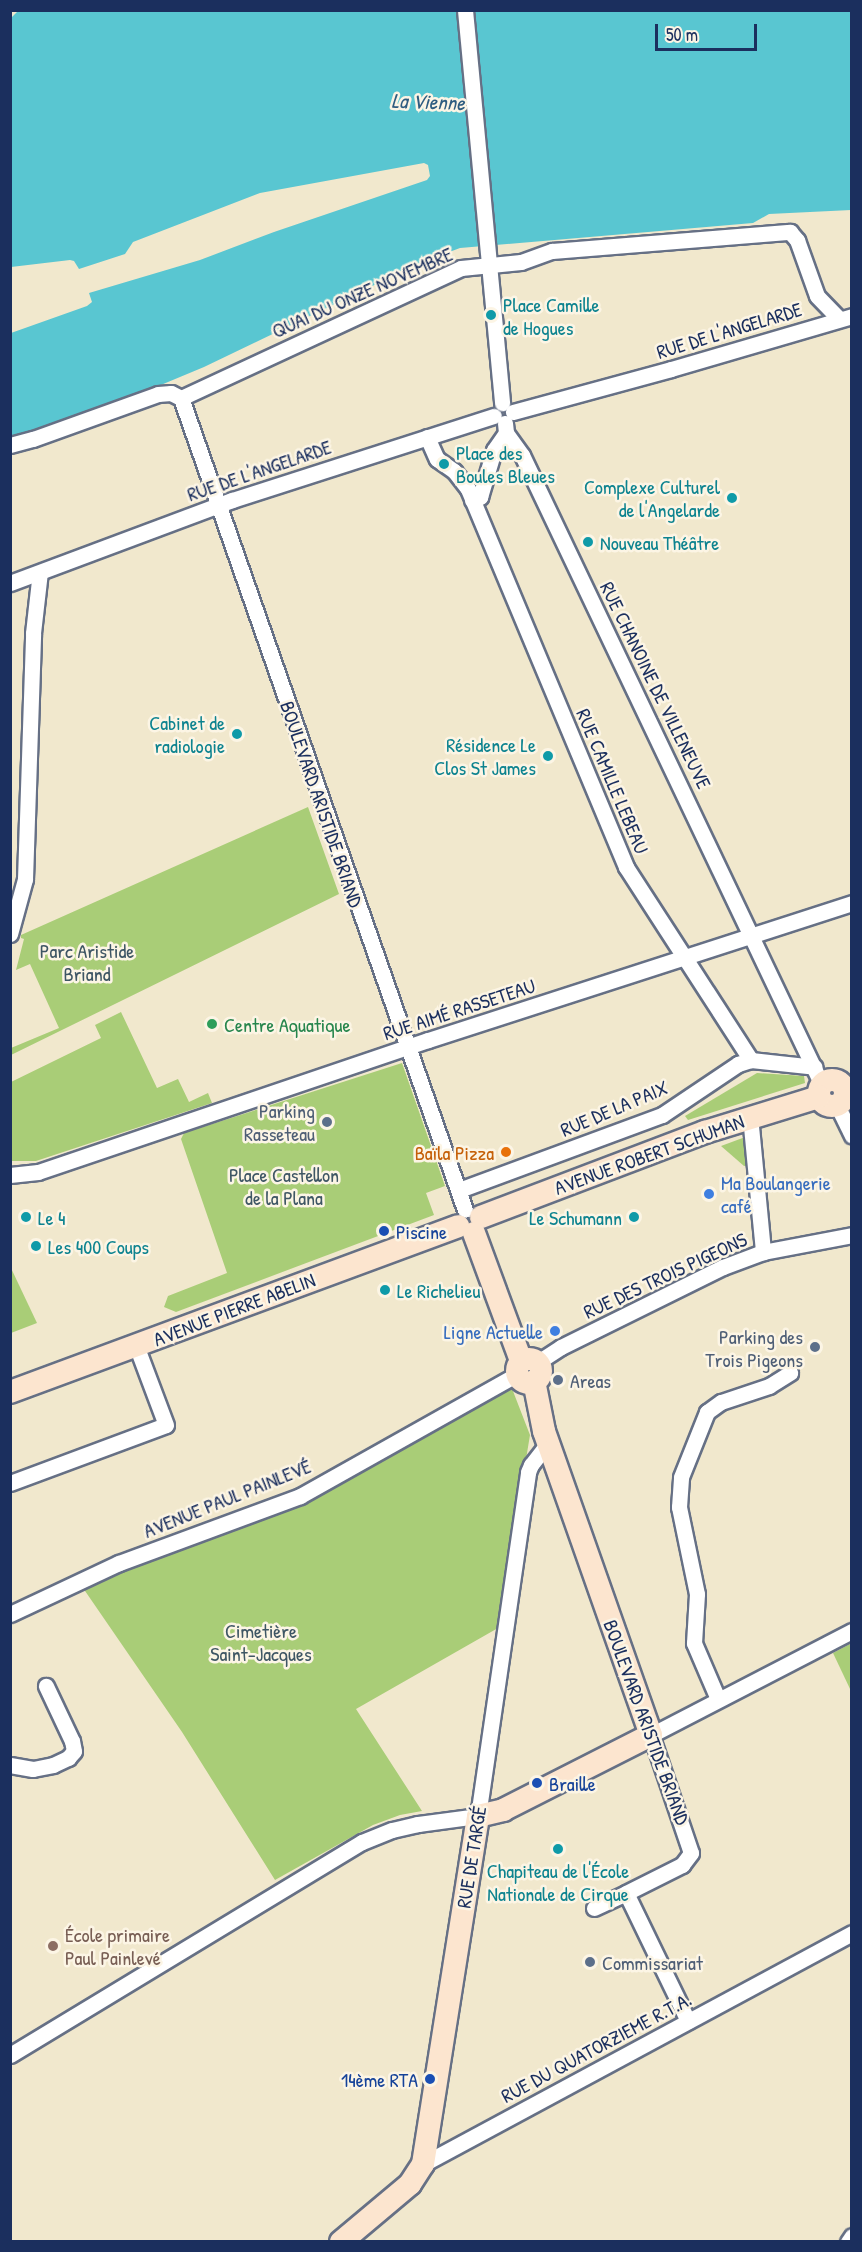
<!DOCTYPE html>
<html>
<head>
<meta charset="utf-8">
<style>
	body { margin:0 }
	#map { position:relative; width:862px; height:2252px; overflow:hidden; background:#f1e8cd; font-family:"Patrick Hand",sans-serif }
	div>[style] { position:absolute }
	.green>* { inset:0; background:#a9cd77 }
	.water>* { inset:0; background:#59c6d1 }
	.roads { filter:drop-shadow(2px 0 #667085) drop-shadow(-2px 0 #667085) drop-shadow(0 2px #667085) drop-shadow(0 -2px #667085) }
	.street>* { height:15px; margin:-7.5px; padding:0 7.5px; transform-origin:7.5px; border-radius:7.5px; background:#fff }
	.secondary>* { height:22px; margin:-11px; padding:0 11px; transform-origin:11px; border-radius:11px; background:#fce5cf }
	.secondary>.ring { margin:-11px; padding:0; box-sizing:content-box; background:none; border:22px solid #fce5cf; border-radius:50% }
	.dots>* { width:16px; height:16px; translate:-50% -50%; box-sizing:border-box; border:3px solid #fcf5e5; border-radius:50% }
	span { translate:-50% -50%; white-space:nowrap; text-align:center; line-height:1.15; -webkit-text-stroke:5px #fcf5e5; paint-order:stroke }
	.street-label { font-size:20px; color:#1b2f5e }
	.culture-label { font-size:20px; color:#0d838f }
	.left { translate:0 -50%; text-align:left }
	.right { translate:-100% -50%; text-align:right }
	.park-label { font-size:20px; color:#3e5664 }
	.leisure-label { font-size:20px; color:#27864d }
	.service-label { font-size:20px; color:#4e5e75 }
	.food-label { font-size:20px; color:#c56008 }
	.shop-label { font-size:20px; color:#366cbe }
	.transit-label { font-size:20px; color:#164399 }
	.education-label { font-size:20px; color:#785e54 }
	.water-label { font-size:21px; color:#2e5c80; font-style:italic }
	.frame { position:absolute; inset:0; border:12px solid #1b2f5e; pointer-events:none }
	.scale { position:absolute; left:655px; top:24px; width:102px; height:27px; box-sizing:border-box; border:3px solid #1b2f5e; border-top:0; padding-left:8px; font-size:18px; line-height:21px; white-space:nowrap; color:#1b2f5e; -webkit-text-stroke:4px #fcf5e5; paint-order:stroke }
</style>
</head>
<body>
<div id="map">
	<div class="green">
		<i style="clip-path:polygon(308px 807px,339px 894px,11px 1055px,11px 1048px,59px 1028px,30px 964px,16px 970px,24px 939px,21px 938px,21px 935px)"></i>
		<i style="clip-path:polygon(121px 1012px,157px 1088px,178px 1079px,189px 1102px,208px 1093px,212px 1103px,36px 1161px,11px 1161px,11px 1082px,101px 1038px,95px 1025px)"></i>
		<i style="clip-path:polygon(402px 1063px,445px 1186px,426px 1193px,434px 1215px,176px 1312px,164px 1307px,168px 1296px,227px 1273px,181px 1139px,184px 1133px)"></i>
		<i style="clip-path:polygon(757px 1073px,804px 1076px,805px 1083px,688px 1120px,685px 1116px)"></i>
		<i style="clip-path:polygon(748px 1136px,751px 1165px,744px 1166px,721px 1146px)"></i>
		<i style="clip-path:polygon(10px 1266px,37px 1323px,11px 1333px,10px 1333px)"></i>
		<i style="clip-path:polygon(511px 1386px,530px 1435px,498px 1628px,356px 1709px,422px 1811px,400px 1815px,373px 1825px,275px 1880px,182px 1732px,83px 1588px,115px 1571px,302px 1504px)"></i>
		<i style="clip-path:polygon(850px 1644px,852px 1647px,851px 1691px,833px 1653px)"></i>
	</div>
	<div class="water">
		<i style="clip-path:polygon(18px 11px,851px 11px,851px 210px,769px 214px,753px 223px,460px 248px,420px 263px,204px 367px,120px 402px,11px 438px,11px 333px,87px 306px,92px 302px,89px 293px,200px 260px,274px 232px,427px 180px,430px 176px,428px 165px,424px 163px,260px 193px,133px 242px,125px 254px,79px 269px,74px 261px,70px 260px,11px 267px,10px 19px)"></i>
	</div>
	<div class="roads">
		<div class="street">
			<i style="left:465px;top:10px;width:395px;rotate:84.6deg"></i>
			<i style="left:181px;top:398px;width:860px;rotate:70.72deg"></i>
			<i style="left:513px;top:412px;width:164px;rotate:-15.2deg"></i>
			<i style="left:671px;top:369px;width:189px;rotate:-16.3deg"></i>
			<i style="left:505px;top:423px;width:10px;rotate:84deg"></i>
			<i style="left:506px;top:433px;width:27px;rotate:54deg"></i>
			<i style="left:522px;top:455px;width:698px;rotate:64.54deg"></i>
			<i style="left:427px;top:437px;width:24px;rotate:66deg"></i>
			<i style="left:437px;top:459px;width:21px;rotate:35deg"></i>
			<i style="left:454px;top:471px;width:23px;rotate:52deg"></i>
			<i style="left:468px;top:489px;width:410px;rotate:67.3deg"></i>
			<i style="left:626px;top:867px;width:230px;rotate:57.1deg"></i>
			<i style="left:10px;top:445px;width:24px;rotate:-15deg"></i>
			<i style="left:33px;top:439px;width:133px;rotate:-19.8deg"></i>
			<i style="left:158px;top:394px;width:13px;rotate:-4deg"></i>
			<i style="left:171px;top:393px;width:11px;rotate:27deg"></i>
			<i style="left:181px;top:398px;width:309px;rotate:-24.9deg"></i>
			<i style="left:461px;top:268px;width:60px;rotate:-5.7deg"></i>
			<i style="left:521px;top:262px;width:33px;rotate:-20deg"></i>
			<i style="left:552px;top:251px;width:239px;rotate:-4.6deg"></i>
			<i style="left:790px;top:232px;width:11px;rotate:49deg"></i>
			<i style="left:797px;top:240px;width:59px;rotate:70.3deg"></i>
			<i style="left:817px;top:296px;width:30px;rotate:46deg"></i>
			<i style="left:472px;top:500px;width:9px;rotate:-21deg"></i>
			<i style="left:480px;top:497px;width:49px;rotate:-73.4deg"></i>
			<i style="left:494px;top:450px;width:21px;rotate:-55deg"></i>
			<i style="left:10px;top:583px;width:237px;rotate:-20.5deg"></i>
			<i style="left:232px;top:500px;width:275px;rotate:-17.8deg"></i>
			<i style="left:10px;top:934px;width:57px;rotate:-74.7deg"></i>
			<i style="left:25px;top:879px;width:246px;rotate:-88.1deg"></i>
			<i style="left:33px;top:633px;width:61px;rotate:-83.5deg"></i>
			<i style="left:837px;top:1105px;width:34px;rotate:64deg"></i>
			<i style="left:750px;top:1116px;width:137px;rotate:84.5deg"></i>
			<i style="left:10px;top:1175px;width:28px;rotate:-6deg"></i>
			<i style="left:38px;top:1172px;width:412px;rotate:-18.7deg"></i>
			<i style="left:428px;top:1040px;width:446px;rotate:-17.9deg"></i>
			<i style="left:459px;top:1190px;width:216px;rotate:-20.3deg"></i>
			<i style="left:662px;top:1115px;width:92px;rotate:-33.9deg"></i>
			<i style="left:738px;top:1064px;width:14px;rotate:-17deg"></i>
			<i style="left:751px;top:1060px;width:64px;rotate:6.2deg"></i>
			<i style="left:538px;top:1362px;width:27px;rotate:-33deg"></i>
			<i style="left:561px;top:1347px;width:181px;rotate:-26.3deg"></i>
			<i style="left:723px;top:1267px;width:43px;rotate:-20.6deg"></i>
			<i style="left:763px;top:1252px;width:91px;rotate:-10.8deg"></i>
			<i style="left:10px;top:1483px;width:166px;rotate:-20.4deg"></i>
			<i style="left:166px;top:1425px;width:85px;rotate:-110.6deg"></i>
			<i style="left:10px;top:1614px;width:120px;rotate:-25.1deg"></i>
			<i style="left:119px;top:1563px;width:193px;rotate:-20.3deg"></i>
			<i style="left:300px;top:1496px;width:249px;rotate:-29.3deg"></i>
			<i style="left:718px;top:1699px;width:61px;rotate:-113.2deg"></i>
			<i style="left:694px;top:1643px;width:49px;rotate:-86.5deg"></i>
			<i style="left:697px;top:1594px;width:89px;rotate:-101.7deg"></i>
			<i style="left:679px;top:1507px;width:30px;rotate:-86deg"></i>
			<i style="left:681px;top:1477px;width:70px;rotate:-68.2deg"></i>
			<i style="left:707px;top:1412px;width:17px;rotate:-36deg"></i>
			<i style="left:721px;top:1402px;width:51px;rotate:-18.4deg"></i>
			<i style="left:769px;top:1386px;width:25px;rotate:-32deg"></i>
			<i style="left:10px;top:1765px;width:23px;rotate:10deg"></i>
			<i style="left:33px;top:1769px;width:20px;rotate:-11deg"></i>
			<i style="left:53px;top:1765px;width:17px;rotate:-25deg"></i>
			<i style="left:68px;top:1758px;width:9px;rotate:-49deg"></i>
			<i style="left:74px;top:1751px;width:10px;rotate:-101deg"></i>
			<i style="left:72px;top:1741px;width:61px;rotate:-115.3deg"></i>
			<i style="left:594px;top:1908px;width:35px;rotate:-25deg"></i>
			<i style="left:688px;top:2021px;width:142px;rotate:-115.8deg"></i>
			<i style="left:626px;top:1893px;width:63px;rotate:-26.6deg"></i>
			<i style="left:682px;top:1865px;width:15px;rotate:-53deg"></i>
			<i style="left:691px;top:1853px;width:125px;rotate:-108.7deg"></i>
			<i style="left:651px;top:1735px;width:226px;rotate:-27.4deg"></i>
			<i style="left:10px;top:2055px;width:411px;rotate:-31.2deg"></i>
			<i style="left:362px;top:1842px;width:32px;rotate:-22deg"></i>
			<i style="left:392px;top:1830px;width:27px;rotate:-13deg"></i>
			<i style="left:418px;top:1824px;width:61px;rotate:-7.6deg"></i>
			<i style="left:478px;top:1816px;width:348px;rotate:-81.7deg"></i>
			<i style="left:528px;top:1472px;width:8px;rotate:-67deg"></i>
			<i style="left:531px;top:1465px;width:28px;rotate:-52deg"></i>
			<i style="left:423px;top:2164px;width:487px;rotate:-28.3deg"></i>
			<i style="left:848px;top:2242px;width:7px;rotate:-56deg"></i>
		</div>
		<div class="secondary">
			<i class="ring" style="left:819px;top:1080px;width:4px;height:4px"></i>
			<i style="left:481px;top:1217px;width:240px;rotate:-20.8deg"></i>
			<i style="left:705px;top:1132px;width:119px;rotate:-17.1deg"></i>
			<i style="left:474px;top:1233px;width:136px;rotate:69.8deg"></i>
			<i class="ring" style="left:517px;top:1359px;width:2px;height:2px"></i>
			<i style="left:10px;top:1392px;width:478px;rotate:-20.3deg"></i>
			<i style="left:341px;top:2242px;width:90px;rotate:-40deg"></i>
			<i style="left:410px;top:2184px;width:24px;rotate:-57deg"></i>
			<i style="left:423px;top:2164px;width:352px;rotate:-81deg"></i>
			<i style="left:478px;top:1816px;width:26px;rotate:-13deg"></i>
			<i style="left:503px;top:1810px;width:166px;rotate:-26.9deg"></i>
			<i style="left:651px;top:1735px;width:322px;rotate:-109.4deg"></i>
			<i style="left:544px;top:1431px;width:51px;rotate:-101.3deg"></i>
		</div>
	</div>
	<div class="dots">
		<i style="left:491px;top:315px;background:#0f9aa8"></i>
		<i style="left:444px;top:464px;background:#0f9aa8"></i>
		<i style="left:732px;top:498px;background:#0f9aa8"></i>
		<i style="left:588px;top:542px;background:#0f9aa8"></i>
		<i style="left:237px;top:734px;background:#0f9aa8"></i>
		<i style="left:548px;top:756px;background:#0f9aa8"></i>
		<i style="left:212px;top:1024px;background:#2e9e5b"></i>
		<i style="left:327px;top:1122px;background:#5c6f8a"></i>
		<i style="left:506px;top:1152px;background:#e8710a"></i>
		<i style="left:709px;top:1194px;background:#3f7fe0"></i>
		<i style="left:26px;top:1217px;background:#0f9aa8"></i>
		<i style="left:634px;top:1217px;background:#0f9aa8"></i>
		<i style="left:384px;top:1231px;background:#1a4fb4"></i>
		<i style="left:36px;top:1246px;background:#0f9aa8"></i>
		<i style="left:385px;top:1290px;background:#0f9aa8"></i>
		<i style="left:555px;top:1331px;background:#3f7fe0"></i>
		<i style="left:815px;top:1347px;background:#5c6f8a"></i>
		<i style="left:558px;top:1380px;background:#5c6f8a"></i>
		<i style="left:537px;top:1783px;background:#1a4fb4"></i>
		<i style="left:558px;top:1849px;background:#0f9aa8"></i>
		<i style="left:53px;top:1946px;background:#8d6e63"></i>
		<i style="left:590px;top:1962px;background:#5c6f8a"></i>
		<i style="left:430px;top:2079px;background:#1a4fb4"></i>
	</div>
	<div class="street-label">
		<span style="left:362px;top:292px;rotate:-24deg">QUAI DU ONZE NOVEMBRE</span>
		<span style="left:729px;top:330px;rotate:-17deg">RUE DE L'ANGELARDE</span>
		<span style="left:259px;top:470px;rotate:-19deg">RUE DE L'ANGELARDE</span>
		<span style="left:656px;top:685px;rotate:64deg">RUE CHANOINE DE VILLENEUVE</span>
		<span style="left:613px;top:781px;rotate:67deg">RUE CAMILLE LEBEAU</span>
		<span style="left:322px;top:804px;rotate:71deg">BOULEVARD ARISTIDE BRIAND</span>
		<span style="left:459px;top:1009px;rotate:-18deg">RUE AIMÉ RASSETEAU</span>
		<span style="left:614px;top:1108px;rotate:-23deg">RUE DE LA PAIX</span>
		<span style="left:649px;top:1154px;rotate:-20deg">AVENUE ROBERT SCHUMAN</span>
		<span style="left:665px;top:1275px;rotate:-25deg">RUE DES TROIS PIGEONS</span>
		<span style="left:234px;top:1309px;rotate:-21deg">AVENUE PIERRE ABELIN</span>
		<span style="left:227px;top:1498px;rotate:-22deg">AVENUE PAUL PAINLEVÉ</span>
		<span style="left:647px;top:1722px;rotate:70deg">BOULEVARD ARISTIDE BRIAND</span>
		<span style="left:471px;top:1857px;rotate:-81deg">RUE DE TARGÉ</span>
		<span style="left:596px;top:2047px;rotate:-28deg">RUE DU QUATORZIEME R.T.A.</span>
	</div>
	<div class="culture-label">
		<span class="left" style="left:503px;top:316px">Place Camille<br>de Hogues</span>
		<span class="left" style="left:456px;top:464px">Place des<br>Boules Bleues</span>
		<span class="right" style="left:720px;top:498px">Complexe Culturel<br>de l'Angelarde</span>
		<span class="left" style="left:600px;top:542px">Nouveau Théâtre</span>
		<span class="right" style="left:225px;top:734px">Cabinet de<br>radiologie</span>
		<span class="right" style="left:536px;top:756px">Résidence Le<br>Clos St James</span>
		<span class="left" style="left:38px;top:1217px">Le 4</span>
		<span class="right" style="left:622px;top:1217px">Le Schumann</span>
		<span class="left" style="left:48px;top:1246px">Les 400 Coups</span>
		<span class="left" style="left:397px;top:1290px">Le Richelieu</span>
		<span style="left:558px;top:1882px">Chapiteau de l'École<br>Nationale de Cirque</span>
	</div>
	<div class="park-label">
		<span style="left:87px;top:962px">Parc Aristide<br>Briand</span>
		<span style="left:284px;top:1186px">Place Castellon<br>de la Plana</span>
		<span style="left:261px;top:1642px">Cimetière<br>Saint-Jacques</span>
	</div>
	<div class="leisure-label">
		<span class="left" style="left:224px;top:1024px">Centre Aquatique</span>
	</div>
	<div class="service-label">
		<span class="right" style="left:315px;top:1122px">Parking<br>Rasseteau</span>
		<span class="right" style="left:803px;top:1348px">Parking des<br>Trois Pigeons</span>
		<span class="left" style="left:570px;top:1380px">Areas</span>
		<span class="left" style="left:602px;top:1962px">Commissariat</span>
	</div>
	<div class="food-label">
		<span class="right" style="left:494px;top:1152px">Baïla Pizza</span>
	</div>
	<div class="shop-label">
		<span class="left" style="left:721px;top:1194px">Ma Boulangerie<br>café</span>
		<span class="right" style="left:543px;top:1331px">Ligne Actuelle</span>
	</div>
	<div class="transit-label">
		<span class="left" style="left:396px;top:1231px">Piscine</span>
		<span class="left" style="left:549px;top:1783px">Braille</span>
		<span class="right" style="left:418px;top:2079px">14ème RTA</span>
	</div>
	<div class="education-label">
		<span class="left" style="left:65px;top:1946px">École primaire<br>Paul Painlevé</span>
	</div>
	<div class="water-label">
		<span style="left:428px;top:102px;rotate:2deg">La Vienne</span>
	</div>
	<div class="frame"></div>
	<div class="scale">50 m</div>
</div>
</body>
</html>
